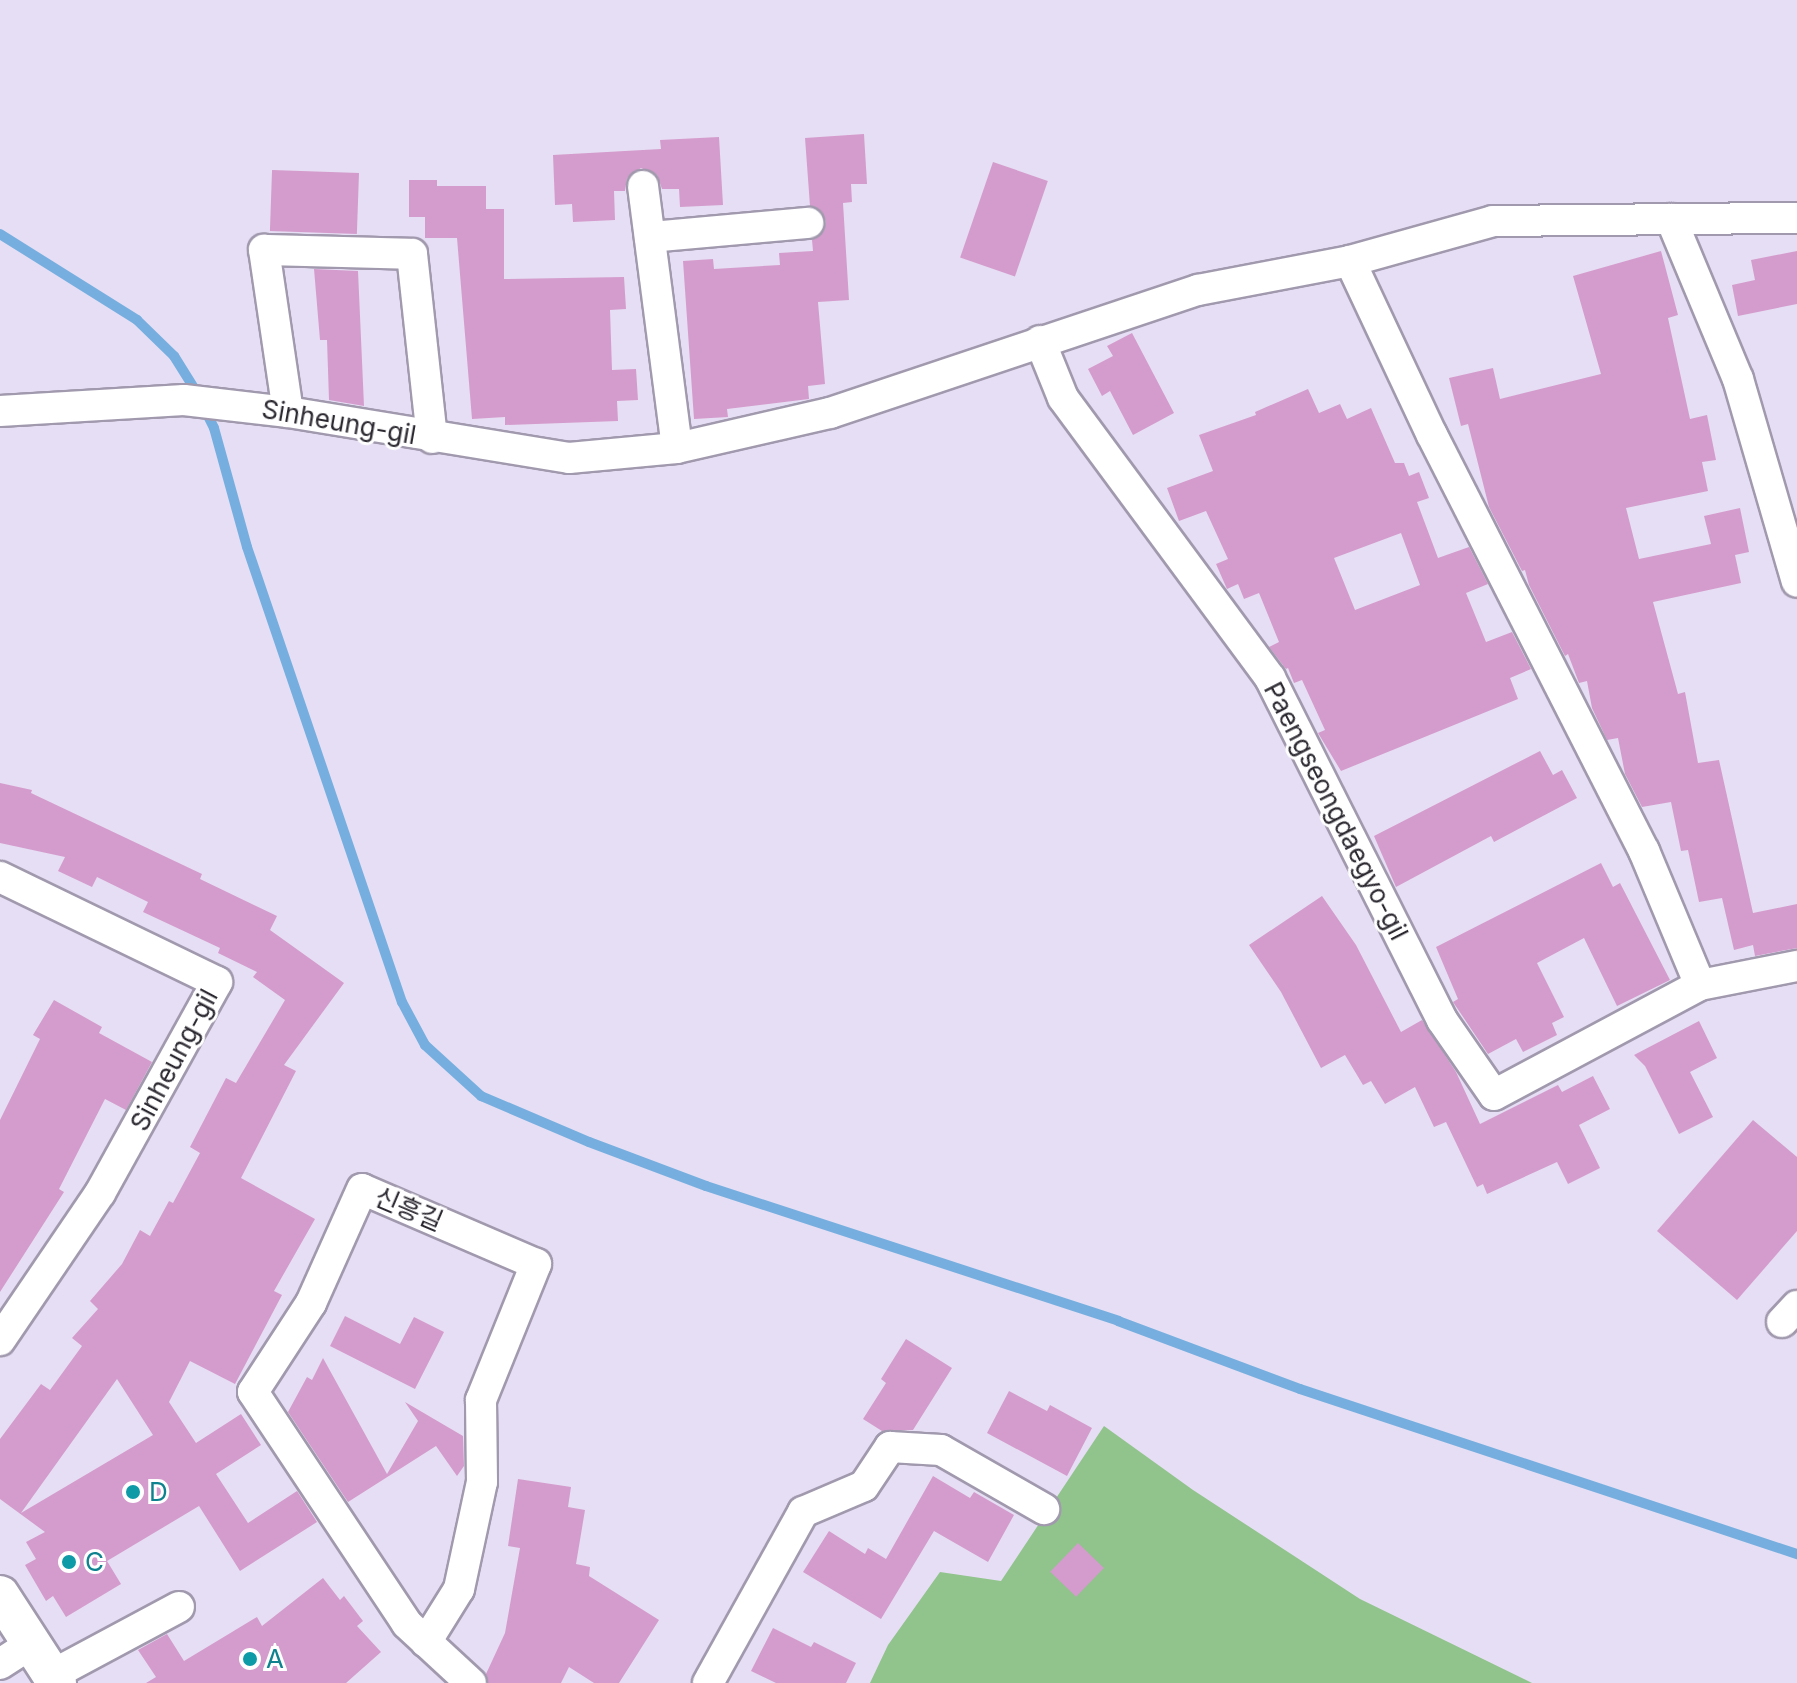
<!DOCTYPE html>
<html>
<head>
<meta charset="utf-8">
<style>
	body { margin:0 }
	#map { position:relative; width:1797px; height:1683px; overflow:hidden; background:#e6def4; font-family:Inter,"Noto Sans KR",sans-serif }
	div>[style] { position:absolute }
	.forest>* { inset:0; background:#91c38d }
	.stream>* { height:10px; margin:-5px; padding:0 5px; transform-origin:5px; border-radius:5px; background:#76afdf }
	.building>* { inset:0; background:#d49ccc; transform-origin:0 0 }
	.roads { filter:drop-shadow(2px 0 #a199ad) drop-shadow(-2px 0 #a199ad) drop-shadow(0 2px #a199ad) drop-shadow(0 -2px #a199ad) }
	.minor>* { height:30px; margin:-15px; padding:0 15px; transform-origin:15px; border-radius:15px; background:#fff }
	.tertiary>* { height:38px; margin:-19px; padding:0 19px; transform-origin:19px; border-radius:19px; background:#fff }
	.dots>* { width:22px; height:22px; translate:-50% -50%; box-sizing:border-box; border:4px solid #fff; border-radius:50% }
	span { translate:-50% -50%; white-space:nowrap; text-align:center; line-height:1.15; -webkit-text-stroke:6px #fff; paint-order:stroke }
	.street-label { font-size:26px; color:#2c2931 }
	.culture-label { font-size:26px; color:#0d838f }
	.left { translate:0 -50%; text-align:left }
</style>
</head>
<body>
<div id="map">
	<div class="forest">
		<i style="clip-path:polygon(1104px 1426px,1193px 1490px,1360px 1599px,1532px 1683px,870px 1683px,888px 1645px,940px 1572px,1001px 1581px)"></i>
	</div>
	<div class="stream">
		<i style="left:0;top:234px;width:162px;rotate:32.1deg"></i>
		<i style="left:137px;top:320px;width:52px;rotate:44.2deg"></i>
		<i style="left:174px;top:356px;width:40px;rotate:58deg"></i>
		<i style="left:195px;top:390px;width:42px;rotate:63.4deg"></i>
		<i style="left:214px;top:428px;width:123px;rotate:74.5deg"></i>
		<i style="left:247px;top:547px;width:481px;rotate:71.2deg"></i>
		<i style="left:402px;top:1002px;width:49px;rotate:61.9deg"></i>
		<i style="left:425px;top:1045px;width:76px;rotate:42.3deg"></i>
		<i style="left:481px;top:1096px;width:117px;rotate:23.1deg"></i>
		<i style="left:589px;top:1142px;width:125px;rotate:20.6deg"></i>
		<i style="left:706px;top:1186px;width:434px;rotate:18.1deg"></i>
		<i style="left:1118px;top:1321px;width:194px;rotate:20.5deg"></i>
		<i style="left:1300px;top:1389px;width:524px;rotate:18.37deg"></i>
	</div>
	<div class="building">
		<i style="clip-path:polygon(864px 134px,867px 184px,851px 184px,852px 202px,843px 203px,849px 300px,818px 302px,825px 384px,808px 386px,809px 399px,727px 409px,728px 417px,694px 419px,683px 261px,713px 259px,714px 269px,780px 265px,779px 253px,813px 251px,812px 240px,824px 231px,826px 222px,822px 212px,810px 206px,805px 138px)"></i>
		<i style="clip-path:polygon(719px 137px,723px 205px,680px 207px,679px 189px,662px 189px,657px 175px,641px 168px,627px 178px,625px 191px,614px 191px,615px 220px,573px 222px,572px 204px,555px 205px,553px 155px,661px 149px,660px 140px)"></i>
		<i style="left:993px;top:162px;width:58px;height:101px;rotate:19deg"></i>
		<i style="left:359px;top:173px;width:61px;height:87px;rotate:92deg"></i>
		<i style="clip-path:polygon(409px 180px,437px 180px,437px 186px,486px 186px,486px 209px,504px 209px,504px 279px,624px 277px,626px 309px,610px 310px,612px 370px,636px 369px,638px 400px,617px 401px,618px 421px,505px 425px,505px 417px,472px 419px,457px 238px,425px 238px,425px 217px,409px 217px)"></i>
		<i style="clip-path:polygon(1661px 251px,1678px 315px,1668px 318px,1690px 419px,1707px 415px,1716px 460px,1702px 462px,1708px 491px,1626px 508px,1639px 559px,1711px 544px,1704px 516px,1740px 508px,1749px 552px,1735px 555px,1741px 583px,1653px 602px,1678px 694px,1685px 692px,1698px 763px,1719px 760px,1753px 913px,1797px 904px,1797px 948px,1755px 956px,1753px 945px,1734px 950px,1722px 898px,1699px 902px,1688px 850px,1681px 851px,1671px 802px,1642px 807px,1625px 774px,1618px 738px,1607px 740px,1592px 708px,1587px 681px,1579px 683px,1568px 654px,1565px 656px,1529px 585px,1525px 570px,1522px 571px,1489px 507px,1468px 424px,1461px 426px,1449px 378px,1493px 368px,1500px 399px,1601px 374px,1573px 276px)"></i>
		<i style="clip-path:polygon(1797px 251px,1797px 304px,1738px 316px,1732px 285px,1755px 280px,1751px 260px)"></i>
		<i style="clip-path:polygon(314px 269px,358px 271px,364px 406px,329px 400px,327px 340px,320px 340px)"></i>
		<i style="clip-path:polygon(1132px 333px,1174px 413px,1133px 435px,1110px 391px,1102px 396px,1088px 369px,1113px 356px,1107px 346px)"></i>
		<i style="clip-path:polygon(evenodd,1308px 389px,1319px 413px,1340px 404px,1347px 419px,1371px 408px,1395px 463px,1404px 463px,1409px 476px,1419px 472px,1429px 498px,1417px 502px,1438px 558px,1469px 547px,1488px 584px,1466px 593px,1486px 642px,1512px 632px,1531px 669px,1510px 678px,1518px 699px,1341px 771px,1318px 733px,1325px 730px,1302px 680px,1294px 683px,1288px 668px,1286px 669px,1269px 647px,1279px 642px,1259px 593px,1244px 599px,1238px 584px,1227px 589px,1216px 564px,1228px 559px,1206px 511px,1179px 521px,1167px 488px,1213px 471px,1199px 435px,1256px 415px,1255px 412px,1308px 389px,1401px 533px,1420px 585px,1355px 610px,1334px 558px,1401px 533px)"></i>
		<i style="clip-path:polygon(1540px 751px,1553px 775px,1562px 770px,1577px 798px,1494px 842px,1491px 836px,1396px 887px,1374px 836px)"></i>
		<i style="clip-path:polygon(evenodd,0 783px,32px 790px,31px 793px,202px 874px,200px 879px,277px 916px,270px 930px,344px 983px,284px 1065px,296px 1071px,241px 1178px,315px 1219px,274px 1291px,282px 1295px,235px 1384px,190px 1361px,169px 1402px,196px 1443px,241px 1414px,261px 1445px,216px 1474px,248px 1523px,297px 1491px,317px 1522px,240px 1571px,199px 1506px,107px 1561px,121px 1584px,66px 1617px,53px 1596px,46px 1601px,25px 1565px,36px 1559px,26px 1542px,45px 1532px,0 1499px,0 1439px,41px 1384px,50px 1390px,82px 1346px,72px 1338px,98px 1309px,90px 1301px,122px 1264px,140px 1230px,150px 1236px,169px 1201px,173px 1203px,200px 1153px,190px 1147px,226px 1078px,236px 1083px,285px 1000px,253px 977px,257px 972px,218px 953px,220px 948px,143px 912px,148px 902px,97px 877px,92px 887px,58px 871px,65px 857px,0 843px,0 783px,117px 1379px,153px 1435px,21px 1513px,117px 1379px)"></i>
		<i style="clip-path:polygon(1601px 863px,1613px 887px,1620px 883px,1670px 980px,1617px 1006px,1584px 938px,1537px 963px,1564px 1017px,1552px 1023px,1557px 1035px,1523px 1052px,1516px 1039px,1488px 1054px,1453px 1002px,1458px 999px,1436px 947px)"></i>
		<i style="clip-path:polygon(1322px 896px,1356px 945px,1401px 1032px,1422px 1020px,1456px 1072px,1480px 1124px,1558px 1085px,1562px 1092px,1593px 1076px,1610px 1109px,1579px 1125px,1600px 1168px,1568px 1184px,1557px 1162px,1487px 1194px,1483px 1184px,1477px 1187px,1446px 1122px,1434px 1127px,1415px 1087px,1385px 1104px,1371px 1081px,1363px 1085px,1345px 1055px,1321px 1068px,1281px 992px,1249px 945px)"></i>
		<i style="clip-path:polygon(54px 1000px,102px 1027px,99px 1033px,152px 1062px,126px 1110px,105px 1099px,59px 1189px,64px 1192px,0 1292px,0 1120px,40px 1039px,33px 1035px)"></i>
		<i style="clip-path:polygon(1699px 1021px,1717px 1058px,1690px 1072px,1713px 1117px,1679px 1134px,1645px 1066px,1634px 1055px)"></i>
		<i style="clip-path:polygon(1753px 1120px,1797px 1157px,1797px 1231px,1737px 1300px,1657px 1231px)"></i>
		<i style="clip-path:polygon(345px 1316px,400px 1344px,414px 1317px,444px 1332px,415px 1389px,330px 1346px)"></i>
		<i style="clip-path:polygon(906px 1339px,952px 1368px,913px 1430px,882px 1431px,863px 1419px,886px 1383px,881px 1379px)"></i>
		<i style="clip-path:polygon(323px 1358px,387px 1474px,418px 1421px,405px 1402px,463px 1436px,464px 1466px,457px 1476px,436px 1446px,348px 1502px,288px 1412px,307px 1377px,312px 1380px)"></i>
		<i style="clip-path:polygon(1009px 1391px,1047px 1411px,1050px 1405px,1092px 1428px,1067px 1476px,987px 1433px)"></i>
		<i style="clip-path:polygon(933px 1476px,970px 1498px,974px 1492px,1014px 1515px,988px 1562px,934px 1531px,881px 1619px,803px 1572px,829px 1531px,865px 1554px,868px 1548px,886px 1559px)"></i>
		<i style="clip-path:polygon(518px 1479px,571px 1487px,568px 1507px,585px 1510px,576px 1564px,590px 1567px,589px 1576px,659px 1620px,619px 1683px,594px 1683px,569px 1667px,561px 1683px,488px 1683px,486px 1674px,505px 1633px,520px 1548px,508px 1546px)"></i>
		<i style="left:1078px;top:1543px;width:36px;height:40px;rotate:44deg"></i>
		<i style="clip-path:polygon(323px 1578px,340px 1600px,344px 1596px,363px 1621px,357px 1626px,381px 1652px,346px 1683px,146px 1683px,156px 1677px,138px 1650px,167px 1634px,184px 1661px,257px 1617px,262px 1626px)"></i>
		<i style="clip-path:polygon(773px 1628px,811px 1647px,814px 1642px,856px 1663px,846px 1683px,776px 1683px,751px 1671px)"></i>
	</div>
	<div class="roads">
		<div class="minor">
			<i style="left:643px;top:186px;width:264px;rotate:82.6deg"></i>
			<i style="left:1671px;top:219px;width:173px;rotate:67.3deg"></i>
			<i style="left:1738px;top:379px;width:211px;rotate:73.8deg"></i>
			<i style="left:650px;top:237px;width:159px;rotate:-5.1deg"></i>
			<i style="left:1350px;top:261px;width:192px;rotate:64.8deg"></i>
			<i style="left:1432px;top:435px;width:467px;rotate:63deg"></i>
			<i style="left:1644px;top:851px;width:145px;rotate:67.3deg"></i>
			<i style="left:1040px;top:341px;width:61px;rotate:68deg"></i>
			<i style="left:1063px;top:398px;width:348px;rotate:53.5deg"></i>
			<i style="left:1270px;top:678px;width:383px;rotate:63.3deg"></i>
			<i style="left:1442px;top:1020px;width:91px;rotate:55.3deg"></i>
			<i style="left:1494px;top:1095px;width:234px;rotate:-28.1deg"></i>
			<i style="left:1700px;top:985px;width:99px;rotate:-11.1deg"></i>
			<i style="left:0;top:411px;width:184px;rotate:-3.4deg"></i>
			<i style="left:184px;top:400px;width:105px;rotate:6.6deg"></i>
			<i style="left:288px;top:412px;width:285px;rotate:9.3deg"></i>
			<i style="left:569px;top:458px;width:108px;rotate:-5.3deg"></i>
			<i style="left:677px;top:448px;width:157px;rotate:-12.9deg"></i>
			<i style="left:830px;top:413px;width:388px;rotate:-18.5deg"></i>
			<i style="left:1198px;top:290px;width:155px;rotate:-10.8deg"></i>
			<i style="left:1350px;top:261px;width:148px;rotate:-15.6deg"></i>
			<i style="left:1493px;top:221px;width:304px;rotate:-0.6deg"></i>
			<i style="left:288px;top:412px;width:164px;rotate:-98.4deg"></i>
			<i style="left:264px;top:250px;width:148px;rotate:1.5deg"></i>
			<i style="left:412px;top:254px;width:185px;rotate:83.8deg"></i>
			<i style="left:0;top:877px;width:241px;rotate:25.8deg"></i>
			<i style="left:217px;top:982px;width:241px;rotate:119deg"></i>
			<i style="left:100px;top:1193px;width:178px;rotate:124.2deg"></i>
			<i style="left:1782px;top:1322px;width:22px;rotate:-47deg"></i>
			<i style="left:426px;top:1642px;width:62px;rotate:-58.1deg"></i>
			<i style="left:459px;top:1589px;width:109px;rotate:-77.9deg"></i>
			<i style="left:482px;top:1482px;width:82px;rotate:-90.7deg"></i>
			<i style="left:481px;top:1400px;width:147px;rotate:-68deg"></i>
			<i style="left:536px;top:1264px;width:189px;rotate:-156.7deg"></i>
			<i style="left:362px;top:1189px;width:125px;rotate:114.1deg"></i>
			<i style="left:311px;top:1303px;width:106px;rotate:123.1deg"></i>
			<i style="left:253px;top:1392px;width:278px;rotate:56.4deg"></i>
			<i style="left:407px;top:1624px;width:87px;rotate:42.7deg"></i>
			<i style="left:0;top:1664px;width:38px;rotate:-33deg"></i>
			<i style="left:52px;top:1675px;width:144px;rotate:-28.2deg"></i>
			<i style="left:708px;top:1683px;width:196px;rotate:-60.9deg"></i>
			<i style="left:803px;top:1512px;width:66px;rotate:-23.1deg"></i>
			<i style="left:864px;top:1486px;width:47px;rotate:-56.3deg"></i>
			<i style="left:890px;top:1447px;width:51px;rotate:3.4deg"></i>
			<i style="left:941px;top:1450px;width:119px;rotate:29.8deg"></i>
		</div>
		<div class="tertiary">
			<i style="left:0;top:1595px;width:105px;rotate:57.1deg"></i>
		</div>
	</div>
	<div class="dots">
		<i style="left:133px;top:1492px;background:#0f9aa8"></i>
		<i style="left:69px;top:1562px;background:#0f9aa8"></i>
		<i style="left:250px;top:1659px;background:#0f9aa8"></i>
	</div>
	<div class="street-label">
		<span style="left:339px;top:422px;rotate:10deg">Sinheung-gil</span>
		<span style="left:1336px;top:811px;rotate:63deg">Paengseongdaegyo-gil</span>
		<span style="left:174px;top:1060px;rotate:-62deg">Sinheung-gil</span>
		<span style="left:409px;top:1209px;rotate:23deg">신흥길</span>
	</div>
	<div class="culture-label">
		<span class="left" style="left:149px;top:1492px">D</span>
		<span class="left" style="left:85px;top:1562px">C</span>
		<span class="left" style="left:266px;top:1659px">A</span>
	</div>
</div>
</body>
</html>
